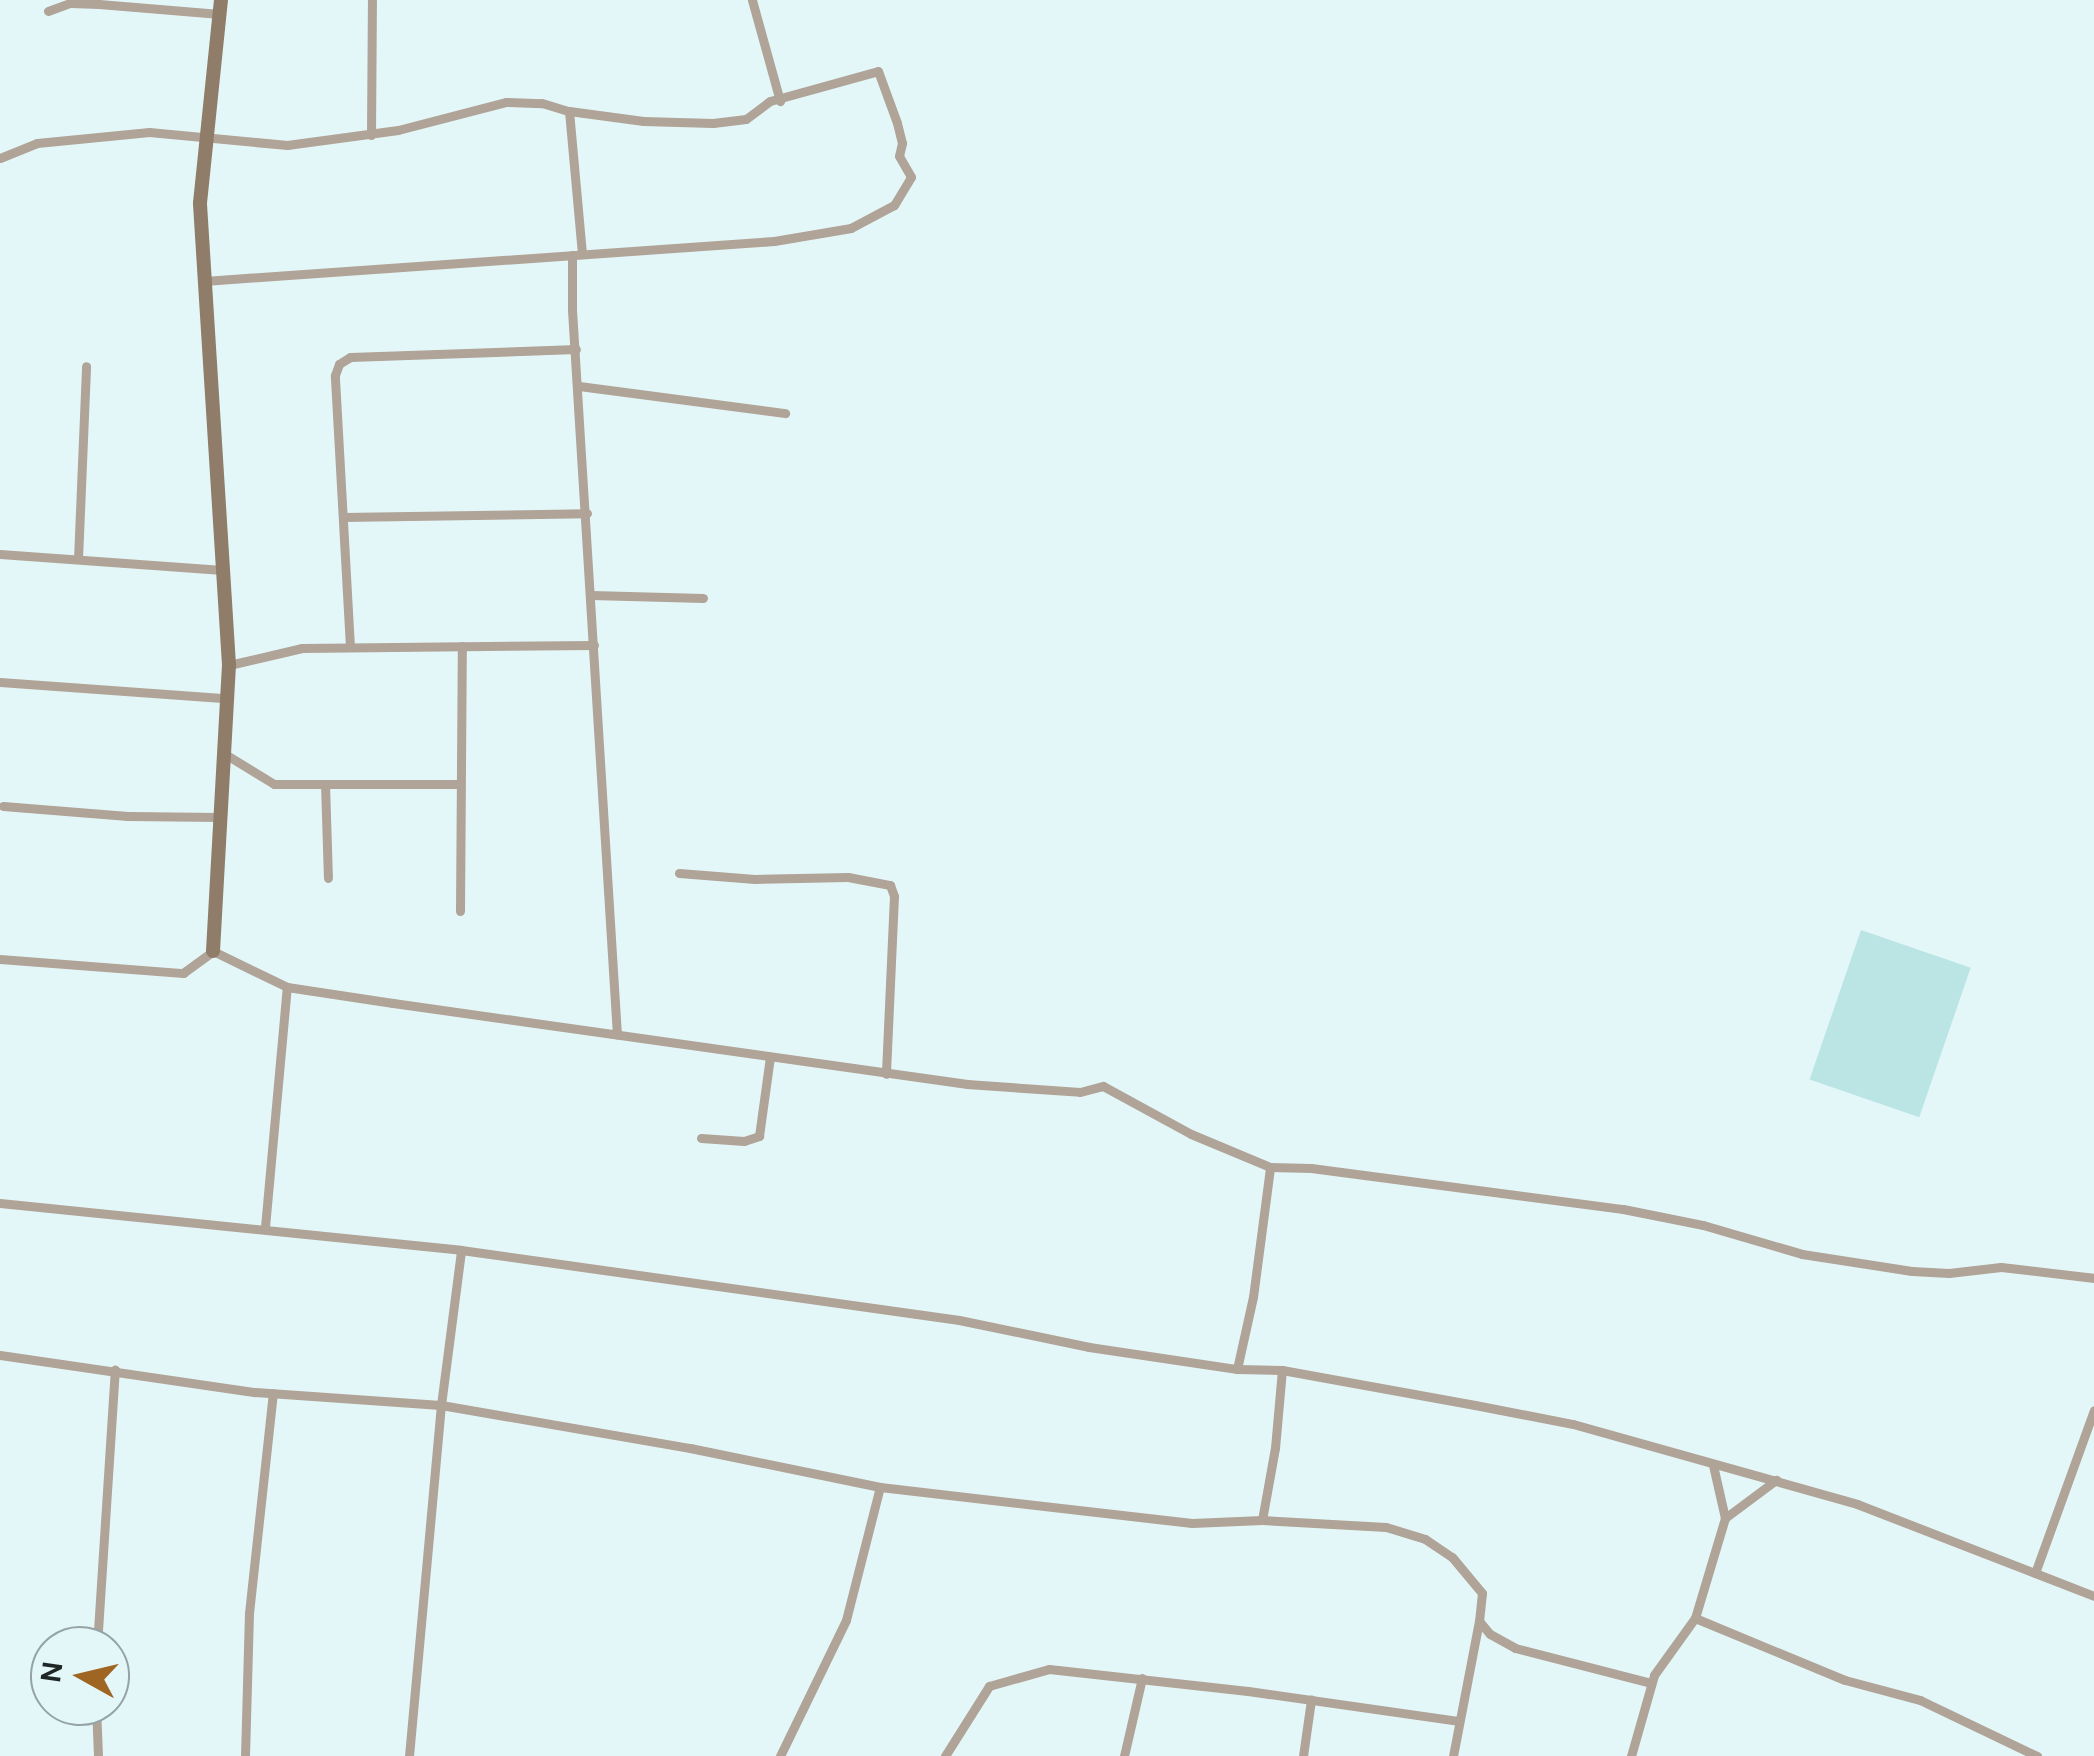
<!DOCTYPE html>
<html>
<head>
<meta charset="utf-8">
<style>
	body { margin:0 }
	#map { position:relative; width:2094px; height:1756px; overflow:hidden; background:#e4f7f8; font-family:"DM Sans",sans-serif }
	div>[style] { position:absolute }
	.green>* { inset:0; background:#bbe4e5; transform-origin:0 0 }
	.street>* { height:9px; margin:-4.5px; padding:0 4.5px; transform-origin:4.5px; border-radius:4.5px; background:#b0a397 }
	.secondary>* { height:14px; margin:-7px; padding:0 7px; transform-origin:7px; border-radius:7px; background:#8f7d6a }
	span { translate:-50% -50%; white-space:nowrap; text-align:center; line-height:1.15; -webkit-text-stroke:8px #e4f7f8; paint-order:stroke }
	.north { position:absolute; left:30px; top:1626px; width:100px; height:100px; box-sizing:border-box; background:#e4f7f8; border:2px solid #95a3a4; border-radius:50%; rotate:278deg; font-size:28px; font-weight:700; line-height:40px; text-align:center; color:#1f2626 }
	.north::after { content:''; display:block; margin:auto; width:35px; height:45px; background:#9e6523; clip-path:polygon(50% 0,100% 100%,50% 72%,0 100%) }
</style>
</head>
<body>
<div id="map">
	<div class="green">
		<i style="left:1861px;top:930px;width:116px;height:158px;rotate:19deg"></i>
	</div>
	<div class="street">
		<i style="left:752px;top:0;width:105px;rotate:74.5deg"></i>
		<i style="left:48px;top:11px;width:23px;rotate:-20deg"></i>
		<i style="left:70px;top:3px;width:29px;rotate:2deg"></i>
		<i style="left:99px;top:4px;width:121px;rotate:4.7deg"></i>
		<i style="left:569px;top:111px;width:143px;rotate:84.8deg"></i>
		<i style="left:371px;top:135px;width:135px;rotate:-89.6deg"></i>
		<i style="left:0;top:158px;width:40px;rotate:-22deg"></i>
		<i style="left:37px;top:143px;width:113px;rotate:-5.6deg"></i>
		<i style="left:149px;top:132px;width:139px;rotate:5.4deg"></i>
		<i style="left:287px;top:145px;width:112px;rotate:-7.7deg"></i>
		<i style="left:398px;top:130px;width:112px;rotate:-14.5deg"></i>
		<i style="left:506px;top:102px;width:36px;rotate:2deg"></i>
		<i style="left:542px;top:103px;width:28px;rotate:17deg"></i>
		<i style="left:569px;top:111px;width:75px;rotate:7.7deg"></i>
		<i style="left:643px;top:121px;width:70px;rotate:1.6deg"></i>
		<i style="left:713px;top:123px;width:33px;rotate:-7deg"></i>
		<i style="left:746px;top:119px;width:30px;rotate:-37deg"></i>
		<i style="left:770px;top:101px;width:112px;rotate:-15.5deg"></i>
		<i style="left:878px;top:71px;width:55px;rotate:69.9deg"></i>
		<i style="left:897px;top:123px;width:21px;rotate:76deg"></i>
		<i style="left:902px;top:143px;width:13px;rotate:103deg"></i>
		<i style="left:899px;top:156px;width:24px;rotate:60deg"></i>
		<i style="left:911px;top:177px;width:33px;rotate:121deg"></i>
		<i style="left:894px;top:205px;width:49px;rotate:151.9deg"></i>
		<i style="left:851px;top:228px;width:78px;rotate:170.4deg"></i>
		<i style="left:774px;top:241px;width:571px;rotate:175.99deg"></i>
		<i style="left:572px;top:255px;width:55px;rotate:90deg"></i>
		<i style="left:572px;top:310px;width:726px;rotate:86.45deg"></i>
		<i style="left:579px;top:386px;width:208px;rotate:7.5deg"></i>
		<i style="left:343px;top:517px;width:244px;rotate:-0.9deg"></i>
		<i style="left:0;top:554px;width:223px;rotate:4.1deg"></i>
		<i style="left:78px;top:559px;width:193px;rotate:-87.6deg"></i>
		<i style="left:591px;top:595px;width:112px;rotate:1.5deg"></i>
		<i style="left:350px;top:647px;width:272px;rotate:-93.2deg"></i>
		<i style="left:335px;top:375px;width:12px;rotate:-70deg"></i>
		<i style="left:339px;top:364px;width:13px;rotate:-32deg"></i>
		<i style="left:350px;top:357px;width:226px;rotate:-2deg"></i>
		<i style="left:229px;top:665px;width:75px;rotate:-13.1deg"></i>
		<i style="left:302px;top:648px;width:292px;rotate:-0.6deg"></i>
		<i style="left:0;top:682px;width:226px;rotate:4.1deg"></i>
		<i style="left:225px;top:754px;width:57px;rotate:31.5deg"></i>
		<i style="left:274px;top:784px;width:184px"></i>
		<i style="left:325px;top:784px;width:94px;rotate:88.2deg"></i>
		<i style="left:3px;top:806px;width:125px;rotate:4.6deg"></i>
		<i style="left:128px;top:816px;width:90px;rotate:0.6deg"></i>
		<i style="left:679px;top:873px;width:76px;rotate:4.5deg"></i>
		<i style="left:755px;top:879px;width:93px;rotate:-1.2deg"></i>
		<i style="left:848px;top:877px;width:43px;rotate:10.8deg"></i>
		<i style="left:890px;top:885px;width:12px;rotate:70deg"></i>
		<i style="left:894px;top:896px;width:178px;rotate:92.6deg"></i>
		<i style="left:460px;top:911px;width:265px;rotate:-89.6deg"></i>
		<i style="left:0;top:959px;width:184px;rotate:4.4deg"></i>
		<i style="left:183px;top:973px;width:37px;rotate:-36deg"></i>
		<i style="left:213px;top:951px;width:82px;rotate:25.9deg"></i>
		<i style="left:287px;top:987px;width:107px;rotate:8.6deg"></i>
		<i style="left:393px;top:1003px;width:580px;rotate:8.03deg"></i>
		<i style="left:967px;top:1084px;width:113px;rotate:4deg"></i>
		<i style="left:1080px;top:1092px;width:24px;rotate:-15deg"></i>
		<i style="left:1103px;top:1086px;width:100px;rotate:28.6deg"></i>
		<i style="left:1191px;top:1134px;width:86px;rotate:22.7deg"></i>
		<i style="left:1270px;top:1167px;width:41px;rotate:1.4deg"></i>
		<i style="left:1311px;top:1168px;width:315px;rotate:7.5deg"></i>
		<i style="left:1623px;top:1209px;width:82px;rotate:11.3deg"></i>
		<i style="left:1703px;top:1225px;width:103px;rotate:16.3deg"></i>
		<i style="left:1802px;top:1254px;width:111px;rotate:8.8deg"></i>
		<i style="left:1912px;top:1271px;width:37px;rotate:3deg"></i>
		<i style="left:1949px;top:1273px;width:52px;rotate:-6.6deg"></i>
		<i style="left:2001px;top:1267px;width:94px;rotate:6.7deg"></i>
		<i style="left:701px;top:1138px;width:43px;rotate:4deg"></i>
		<i style="left:744px;top:1141px;width:16px;rotate:-18deg"></i>
		<i style="left:759px;top:1136px;width:80px;rotate:-82.1deg"></i>
		<i style="left:0;top:1203px;width:463px;rotate:5.8deg"></i>
		<i style="left:461px;top:1250px;width:503px;rotate:8deg"></i>
		<i style="left:959px;top:1320px;width:133px;rotate:11.7deg"></i>
		<i style="left:1089px;top:1347px;width:150px;rotate:8.5deg"></i>
		<i style="left:1237px;top:1369px;width:45px;rotate:1.3deg"></i>
		<i style="left:1282px;top:1370px;width:196px;rotate:10.3deg"></i>
		<i style="left:1475px;top:1405px;width:100px;rotate:11deg"></i>
		<i style="left:1573px;top:1424px;width:295px;rotate:15.7deg"></i>
		<i style="left:1857px;top:1504px;width:254px;rotate:21.2deg"></i>
		<i style="left:265px;top:1227px;width:241px;rotate:-84.8deg"></i>
		<i style="left:0;top:1355px;width:258px;rotate:8.3deg"></i>
		<i style="left:255px;top:1392px;width:186px;rotate:4deg"></i>
		<i style="left:441px;top:1405px;width:253px;rotate:9.8deg"></i>
		<i style="left:690px;top:1448px;width:194px;rotate:11.6deg"></i>
		<i style="left:880px;top:1487px;width:314px;rotate:6.6deg"></i>
		<i style="left:1192px;top:1523px;width:70px;rotate:-2.5deg"></i>
		<i style="left:1262px;top:1520px;width:124px;rotate:3.2deg"></i>
		<i style="left:1386px;top:1527px;width:41px;rotate:17.1deg"></i>
		<i style="left:1425px;top:1539px;width:32px;rotate:34deg"></i>
		<i style="left:1452px;top:1557px;width:47px;rotate:50.2deg"></i>
		<i style="left:1482px;top:1593px;width:28px;rotate:96deg"></i>
		<i style="left:1479px;top:1621px;width:17px;rotate:50deg"></i>
		<i style="left:1490px;top:1634px;width:29px;rotate:29deg"></i>
		<i style="left:1515px;top:1648px;width:140px;rotate:14.4deg"></i>
		<i style="left:1237px;top:1369px;width:74px;rotate:-77.5deg"></i>
		<i style="left:1253px;top:1297px;width:131px;rotate:-82.5deg"></i>
		<i style="left:1725px;top:1518px;width:64px;rotate:-36.7deg"></i>
		<i style="left:1262px;top:1520px;width:73px;rotate:-79.8deg"></i>
		<i style="left:1275px;top:1448px;width:78px;rotate:-84.9deg"></i>
		<i style="left:2035px;top:1573px;width:173px;rotate:-70.1deg"></i>
		<i style="left:1695px;top:1618px;width:162px;rotate:22.5deg"></i>
		<i style="left:1845px;top:1680px;width:78px;rotate:14.9deg"></i>
		<i style="left:1920px;top:1700px;width:130px;rotate:25.6deg"></i>
		<i style="left:97px;top:1646px;width:277px;rotate:-86.3deg"></i>
		<i style="left:96px;top:1706px;width:50px;rotate:87.7deg"></i>
		<i style="left:245px;top:1756px;width:143px;rotate:-88.4deg"></i>
		<i style="left:249px;top:1613px;width:221px;rotate:-83.8deg"></i>
		<i style="left:409px;top:1756px;width:352px;rotate:-84.8deg"></i>
		<i style="left:441px;top:1405px;width:156px;rotate:-82.6deg"></i>
		<i style="left:780px;top:1756px;width:151px;rotate:-64.1deg"></i>
		<i style="left:846px;top:1620px;width:137px;rotate:-75.7deg"></i>
		<i style="left:945px;top:1756px;width:83px;rotate:-57.8deg"></i>
		<i style="left:989px;top:1686px;width:62px;rotate:-15.8deg"></i>
		<i style="left:1049px;top:1669px;width:200px;rotate:6.3deg"></i>
		<i style="left:1248px;top:1691px;width:212px;rotate:8.1deg"></i>
		<i style="left:1124px;top:1756px;width:80px;rotate:-77deg"></i>
		<i style="left:1303px;top:1756px;width:57px;rotate:-81.9deg"></i>
		<i style="left:1453px;top:1756px;width:137px;rotate:-79.1deg"></i>
		<i style="left:1631px;top:1756px;width:84px;rotate:-74.1deg"></i>
		<i style="left:1654px;top:1675px;width:70px;rotate:-54.3deg"></i>
		<i style="left:1695px;top:1618px;width:104px;rotate:-73.3deg"></i>
		<i style="left:1725px;top:1518px;width:54px;rotate:-102.8deg"></i>
	</div>
	<div class="secondary">
		<i style="left:213px;top:951px;width:286px;rotate:-86.8deg"></i>
		<i style="left:229px;top:665px;width:463px;rotate:-93.6deg"></i>
		<i style="left:200px;top:203px;width:204px;rotate:-84.1deg"></i>
	</div>
	<div class="north">N</div>
</div>
</body>
</html>
